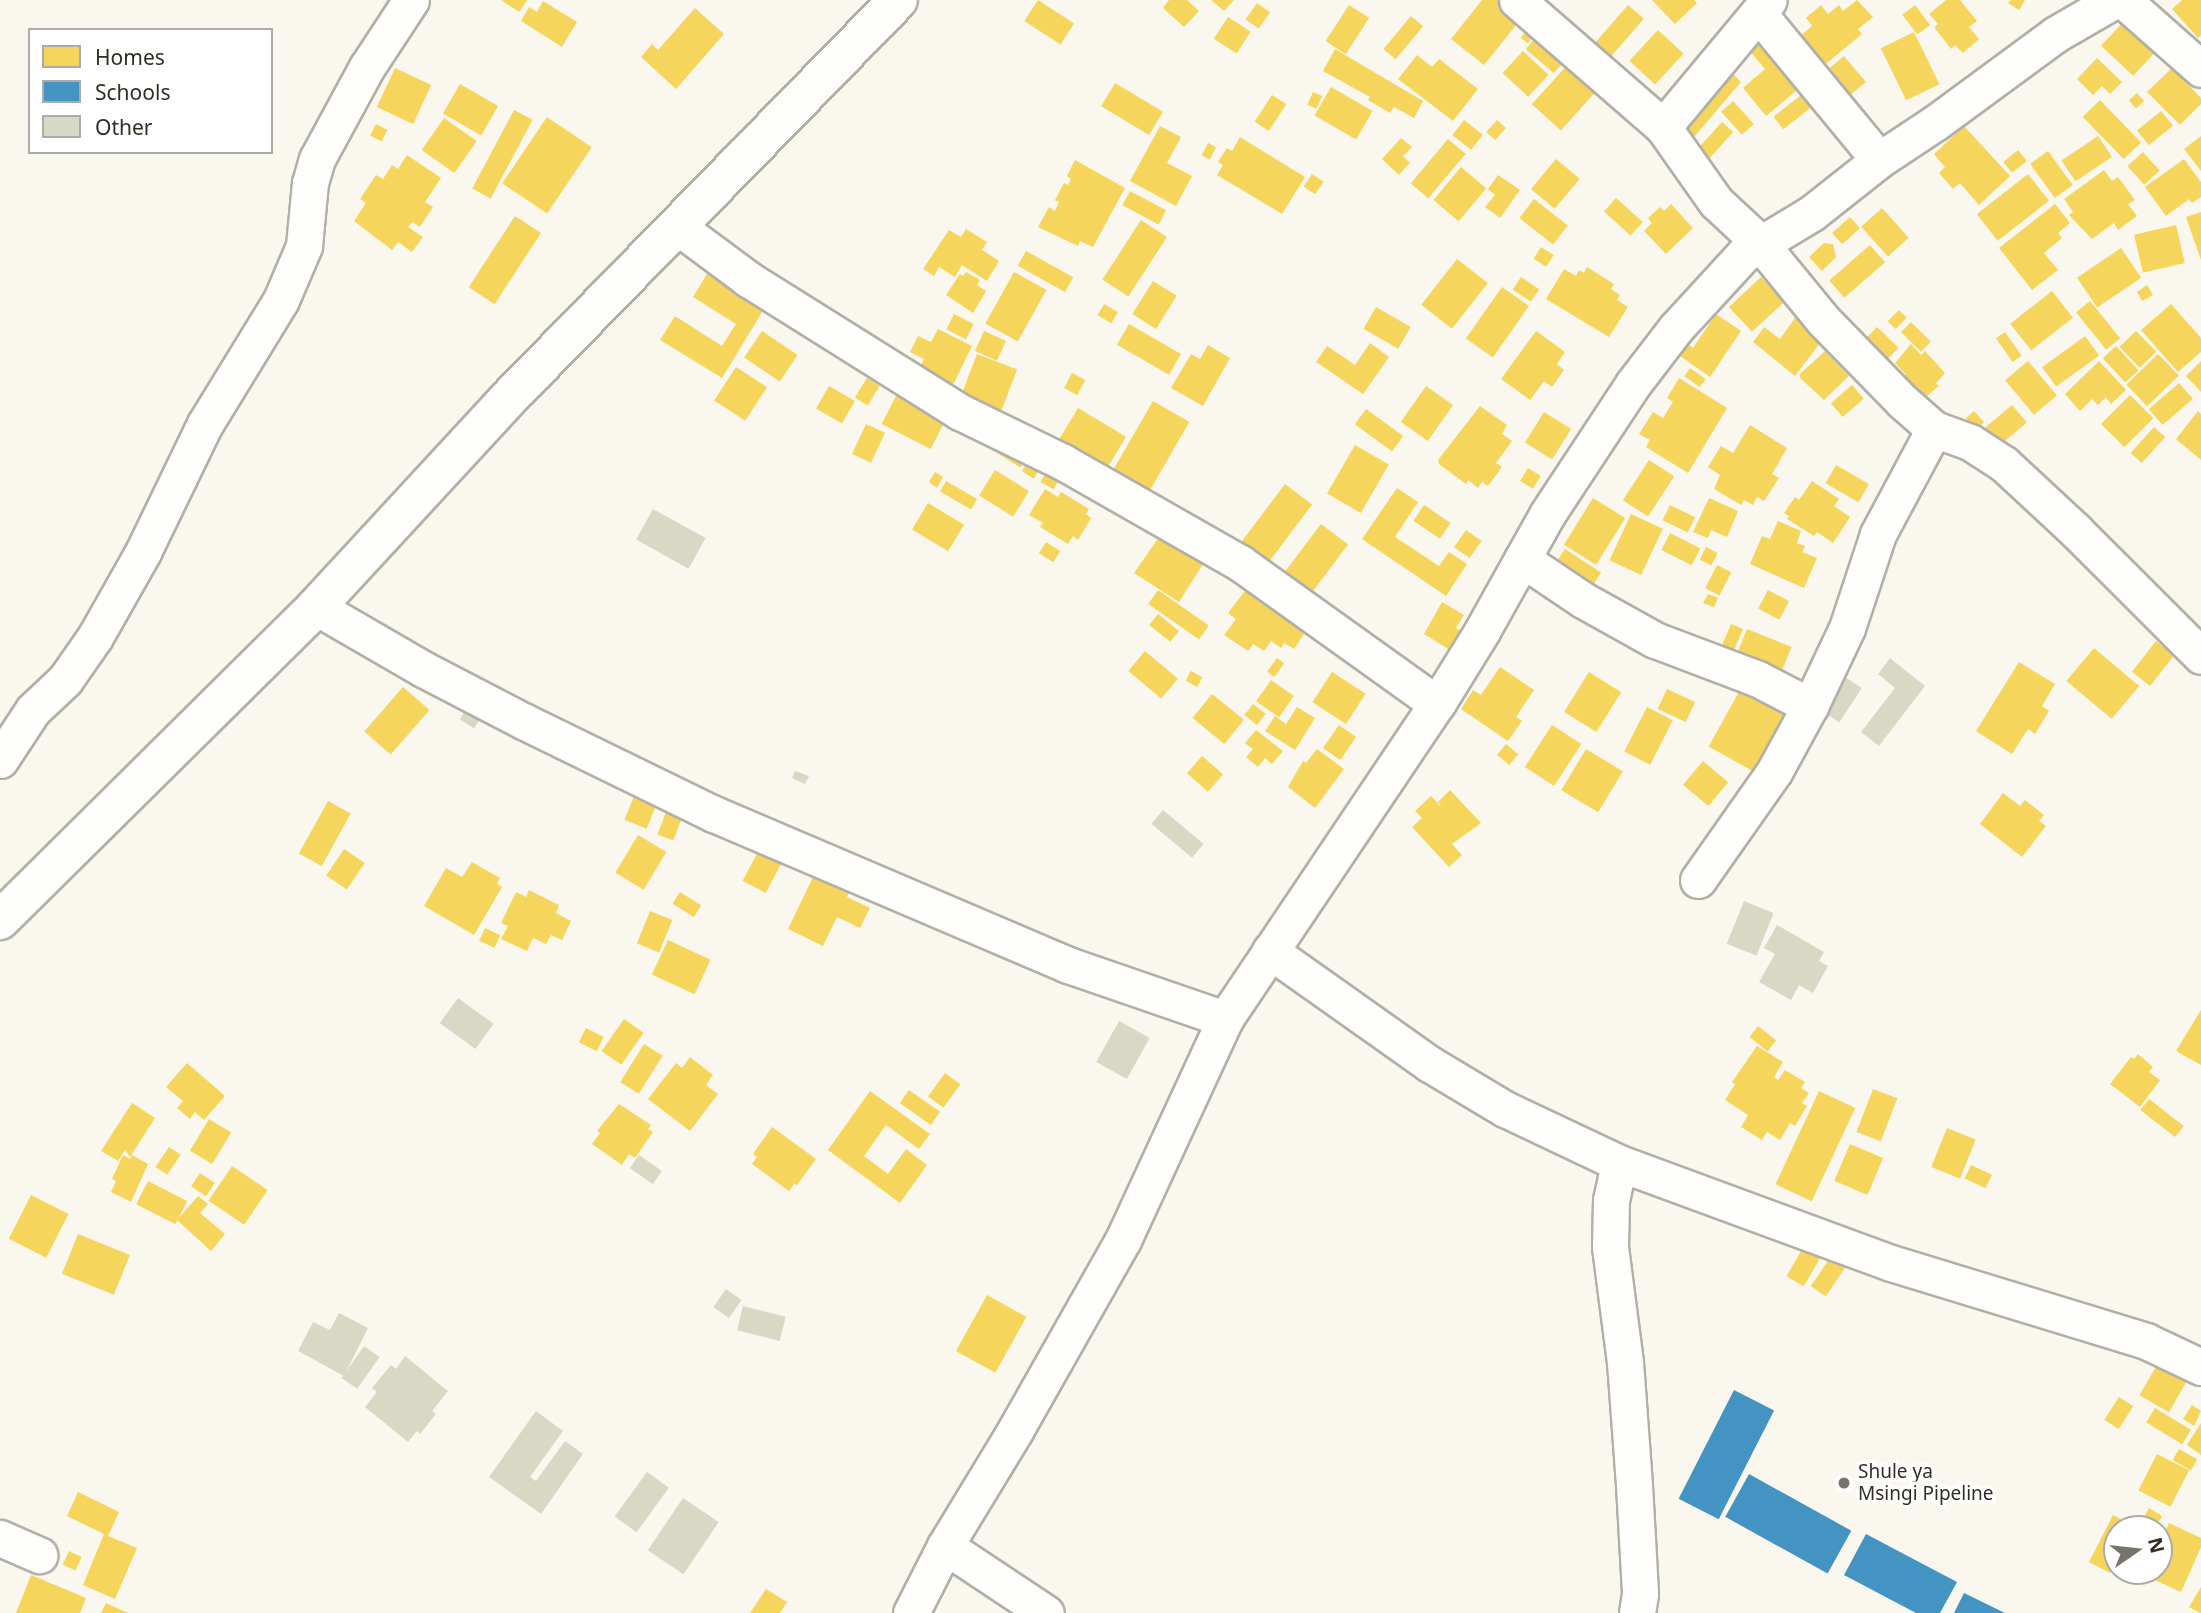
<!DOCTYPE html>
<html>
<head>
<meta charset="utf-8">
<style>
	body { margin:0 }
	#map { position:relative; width:2201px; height:1613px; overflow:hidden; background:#faf7ef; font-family:"Noto Sans",sans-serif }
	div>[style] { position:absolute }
	.homes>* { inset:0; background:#f6d55c; transform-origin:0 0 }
	.schools>* { inset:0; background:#4393c3; transform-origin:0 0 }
	.building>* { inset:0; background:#d7d9c5; transform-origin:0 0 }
	.roads { filter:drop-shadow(2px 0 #b2afa7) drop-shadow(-2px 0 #b2afa7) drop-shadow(0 2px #b2afa7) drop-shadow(0 -2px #b2afa7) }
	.street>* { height:35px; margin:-17.5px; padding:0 17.5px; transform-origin:17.5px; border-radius:17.5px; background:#fefefd }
	.secondary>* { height:38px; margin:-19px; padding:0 19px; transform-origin:19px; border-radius:19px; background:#fefefd }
	.dots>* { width:19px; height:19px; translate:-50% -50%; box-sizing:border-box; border:4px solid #fff; border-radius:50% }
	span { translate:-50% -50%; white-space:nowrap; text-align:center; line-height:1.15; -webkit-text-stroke:7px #fff; paint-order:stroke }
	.poi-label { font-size:19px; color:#322d24 }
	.left { translate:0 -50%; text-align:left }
	.legend { position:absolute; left:28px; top:28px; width:245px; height:126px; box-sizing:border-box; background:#fff; border:2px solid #adaba7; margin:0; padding:9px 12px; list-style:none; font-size:21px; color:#322d24 }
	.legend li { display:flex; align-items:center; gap:14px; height:35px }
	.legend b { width:35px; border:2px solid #adaba7 }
	.north { position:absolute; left:2103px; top:1515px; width:70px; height:70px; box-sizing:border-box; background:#fff; border:2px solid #adaba7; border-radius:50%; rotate:76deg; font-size:19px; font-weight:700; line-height:28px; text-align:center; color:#322d24 }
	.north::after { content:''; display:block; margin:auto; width:24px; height:32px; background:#78746b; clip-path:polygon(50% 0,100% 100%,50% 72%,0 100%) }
</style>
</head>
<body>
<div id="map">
	<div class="homes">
		<i style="clip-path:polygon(501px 0,527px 0,519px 12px)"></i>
		<i style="left:1038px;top:0;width:43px;height:25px;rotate:33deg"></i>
		<i style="clip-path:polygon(1169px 0,1187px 0,1199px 11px,1184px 27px,1163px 8px)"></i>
		<i style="clip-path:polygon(1211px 0,1234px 0,1224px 11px)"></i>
		<i style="clip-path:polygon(1482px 0,1499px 0,1521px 19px,1484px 65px,1451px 39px)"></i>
		<i style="clip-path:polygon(1652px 0,1694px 0,1697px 3px,1675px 24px)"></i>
		<i style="clip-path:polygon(1857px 0,1873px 17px,1858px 29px,1862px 34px,1816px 72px,1792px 43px,1812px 26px,1806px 18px,1821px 5px,1828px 14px,1839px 5px,1843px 11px)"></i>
		<i style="clip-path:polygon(1946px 0,1960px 0,1977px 21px,1969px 27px,1979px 39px,1963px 53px,1955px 45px,1951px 49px,1934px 27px,1938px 24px,1929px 14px)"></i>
		<i style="clip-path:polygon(2011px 0,2025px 0,2019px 10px,2008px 3px)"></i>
		<i style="clip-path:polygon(2182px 0,2201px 0,2201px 35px,2198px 38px,2172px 9px)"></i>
		<i style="clip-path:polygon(543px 1px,577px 22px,562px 47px,521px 21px,529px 7px,537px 12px)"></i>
		<i style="left:1257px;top:3px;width:16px;height:20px;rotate:35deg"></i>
		<i style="left:1349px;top:5px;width:24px;height:43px;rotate:33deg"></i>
		<i style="left:1628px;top:5px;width:21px;height:58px;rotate:41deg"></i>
		<i style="left:1915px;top:5px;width:25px;height:16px;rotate:53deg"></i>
		<i style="clip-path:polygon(695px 8px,724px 34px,676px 89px,641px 57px,652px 44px,658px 50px)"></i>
		<i style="left:1411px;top:16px;width:16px;height:43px;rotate:40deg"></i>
		<i style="left:1228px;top:17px;width:27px;height:26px;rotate:33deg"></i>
		<i style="left:2127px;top:18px;width:44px;height:38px;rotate:43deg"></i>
		<i style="left:1530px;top:25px;width:9px;height:16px;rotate:36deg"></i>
		<i style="left:1658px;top:30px;width:35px;height:42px;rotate:43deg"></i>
		<i style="left:1914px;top:32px;width:58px;height:37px;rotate:64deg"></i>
		<i style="left:1539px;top:34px;width:37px;height:20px;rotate:41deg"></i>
		<i style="clip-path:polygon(1759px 34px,1802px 86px,1766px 116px,1743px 88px,1765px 69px,1745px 45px)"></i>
		<i style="clip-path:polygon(1335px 49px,1423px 101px,1414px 118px,1394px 107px,1390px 113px,1368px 100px,1370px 97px,1323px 71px)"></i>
		<i style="left:1523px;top:51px;width:35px;height:30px;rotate:43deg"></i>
		<i style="clip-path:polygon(1417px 55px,1432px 67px,1439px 59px,1478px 89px,1453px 121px,1398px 79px)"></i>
		<i style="left:1844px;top:56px;width:34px;height:33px;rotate:50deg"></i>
		<i style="clip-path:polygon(2097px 58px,2122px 82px,2110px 94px,2102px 86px,2093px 95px,2077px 79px)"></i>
		<i style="left:1570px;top:62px;width:39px;height:57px;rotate:42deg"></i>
		<i style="left:395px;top:68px;width:40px;height:43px;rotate:25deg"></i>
		<i style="clip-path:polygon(1727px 68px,1741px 82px,1694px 137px,1681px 126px)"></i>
		<i style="clip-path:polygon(2172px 68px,2201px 98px,2201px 104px,2180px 125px,2147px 92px)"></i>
		<i style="left:1115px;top:83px;width:56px;height:27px;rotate:31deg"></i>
		<i style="left:460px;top:84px;width:44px;height:34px;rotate:30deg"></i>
		<i style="left:1331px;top:87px;width:48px;height:33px;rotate:30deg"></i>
		<i style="left:1313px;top:92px;width:10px;height:14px;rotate:24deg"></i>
		<i style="left:1805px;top:92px;width:16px;height:40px;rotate:52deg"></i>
		<i style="left:2137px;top:93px;width:11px;height:11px;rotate:49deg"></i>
		<i style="left:1272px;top:95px;width:17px;height:32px;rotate:33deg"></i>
		<i style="left:2100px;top:100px;width:59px;height:24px;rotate:46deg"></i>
		<i style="left:1733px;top:101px;width:31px;height:16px;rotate:48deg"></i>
		<i style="left:514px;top:110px;width:21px;height:89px;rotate:28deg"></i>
		<i style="left:2161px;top:111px;width:19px;height:31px;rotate:51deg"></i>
		<i style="left:547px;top:117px;width:54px;height:80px;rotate:34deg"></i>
		<i style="left:444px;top:118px;width:40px;height:39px;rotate:35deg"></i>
		<i style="left:1464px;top:120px;width:24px;height:19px;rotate:38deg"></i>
		<i style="left:1497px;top:120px;width:12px;height:16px;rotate:42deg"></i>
		<i style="left:1722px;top:122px;width:15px;height:43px;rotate:42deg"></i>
		<i style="left:376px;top:124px;width:13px;height:13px;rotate:27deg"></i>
		<i style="clip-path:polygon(1160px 126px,1181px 137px,1167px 163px,1192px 176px,1176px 206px,1130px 181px)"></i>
		<i style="clip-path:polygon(1964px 126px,2010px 176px,1979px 205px,1960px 183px,1953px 189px,1939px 173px,1945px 167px,1934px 154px)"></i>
		<i style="left:2098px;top:136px;width:25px;height:44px;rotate:56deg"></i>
		<i style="clip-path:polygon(2201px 136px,2201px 171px,2184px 149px)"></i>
		<i style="clip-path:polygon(1240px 137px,1305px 177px,1282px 214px,1217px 175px,1223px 165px,1218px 162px,1227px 148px,1232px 151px)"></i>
		<i style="clip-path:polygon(1401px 138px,1412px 147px,1403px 156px,1410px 163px,1399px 175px,1382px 159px)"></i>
		<i style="left:1448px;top:139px;width:23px;height:58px;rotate:40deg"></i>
		<i style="left:1208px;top:143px;width:9px;height:14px;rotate:27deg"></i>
		<i style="left:2018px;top:150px;width:14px;height:19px;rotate:51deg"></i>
		<i style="left:2048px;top:151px;width:42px;height:22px;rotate:54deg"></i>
		<i style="left:2143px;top:152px;width:25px;height:21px;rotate:48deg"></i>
		<i style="clip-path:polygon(407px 155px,441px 178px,425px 202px,433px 207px,420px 227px,412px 222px,408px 227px,423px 237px,412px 252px,398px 242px,392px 250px,354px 221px,366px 203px,360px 199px,376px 175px,383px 179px,392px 165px,398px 169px)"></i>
		<i style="left:1556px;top:159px;width:31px;height:39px;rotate:40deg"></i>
		<i style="clip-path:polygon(2184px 159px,2201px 182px,2201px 197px,2192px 203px,2189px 199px,2166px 216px,2145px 187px)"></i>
		<i style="clip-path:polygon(1075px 160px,1125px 188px,1093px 247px,1080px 241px,1078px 246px,1038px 227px,1049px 207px,1055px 211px,1059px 202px,1055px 200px,1064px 183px,1068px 185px,1071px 179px,1067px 176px)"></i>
		<i style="left:1461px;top:167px;width:33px;height:43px;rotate:40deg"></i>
		<i style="clip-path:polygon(2104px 170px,2112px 181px,2118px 177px,2135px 200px,2128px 204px,2137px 216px,2118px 230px,2114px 223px,2092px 239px,2069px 215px,2073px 212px,2064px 199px)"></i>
		<i style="left:1312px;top:174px;width:14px;height:15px;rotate:34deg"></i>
		<i style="left:2028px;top:174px;width:34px;height:65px;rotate:52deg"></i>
		<i style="clip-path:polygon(1498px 175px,1520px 190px,1500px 218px,1485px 207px,1495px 195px,1488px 189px)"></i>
		<i style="left:1130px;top:191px;width:41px;height:16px;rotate:28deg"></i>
		<i style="left:1616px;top:198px;width:36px;height:18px;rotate:42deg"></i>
		<i style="left:1534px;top:199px;width:43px;height:24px;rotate:38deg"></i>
		<i style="clip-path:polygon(1671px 204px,1693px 228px,1666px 254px,1644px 231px,1652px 223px,1648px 218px,1660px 207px,1664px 211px)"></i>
		<i style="clip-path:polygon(2055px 204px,2070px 223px,2058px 233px,2062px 238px,2044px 253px,2058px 270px,2032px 290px,1999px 248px)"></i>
		<i style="left:1882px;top:208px;width:40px;height:28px;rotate:48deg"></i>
		<i style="clip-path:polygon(2201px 212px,2201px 260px,2186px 217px)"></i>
		<i style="left:515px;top:216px;width:31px;height:85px;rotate:33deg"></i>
		<i style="left:1850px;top:217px;width:15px;height:24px;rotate:48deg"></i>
		<i style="left:1141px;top:220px;width:31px;height:71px;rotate:33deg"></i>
		<i style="left:2176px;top:225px;width:39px;height:43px;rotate:77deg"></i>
		<i style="clip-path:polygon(966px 229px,987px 242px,982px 250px,999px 261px,987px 281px,962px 265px,955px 277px,939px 267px,934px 276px,923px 269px,949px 230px,961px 237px)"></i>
		<i style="clip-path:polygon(1824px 243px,1833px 244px,1836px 257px,1822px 271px,1809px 257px)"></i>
		<i style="left:1870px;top:245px;width:23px;height:54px;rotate:49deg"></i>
		<i style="left:1541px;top:247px;width:15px;height:14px;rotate:32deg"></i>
		<i style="left:2121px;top:248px;width:36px;height:53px;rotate:56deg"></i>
		<i style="left:1026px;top:251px;width:54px;height:17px;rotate:29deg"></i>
		<i style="left:1457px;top:259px;width:39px;height:58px;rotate:38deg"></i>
		<i style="clip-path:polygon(1587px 267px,1614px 284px,1611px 289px,1620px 295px,1617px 300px,1628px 307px,1609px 337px,1546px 299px,1564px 269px,1576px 276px,1579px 270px,1584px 273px)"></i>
		<i style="clip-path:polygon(966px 272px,980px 280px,977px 285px,986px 291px,973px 313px,946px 295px,960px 274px,963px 276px)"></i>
		<i style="left:1014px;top:272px;width:37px;height:59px;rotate:29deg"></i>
		<i style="clip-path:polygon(707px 274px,764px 309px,722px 378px,660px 340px,675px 316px,722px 346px,736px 324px,693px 297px)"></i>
		<i style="left:1521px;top:277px;width:22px;height:15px;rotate:34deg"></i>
		<i style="left:1761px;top:277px;width:34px;height:44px;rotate:47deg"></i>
		<i style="left:1153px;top:281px;width:28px;height:39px;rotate:32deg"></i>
		<i style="clip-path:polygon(2147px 285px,2153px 295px,2142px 301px,2137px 292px)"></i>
		<i style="left:1502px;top:287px;width:33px;height:63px;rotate:35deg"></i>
		<i style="left:2052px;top:291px;width:34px;height:53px;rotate:52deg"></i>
		<i style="left:2090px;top:301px;width:48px;height:18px;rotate:51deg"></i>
		<i style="left:1104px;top:304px;width:16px;height:13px;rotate:30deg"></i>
		<i style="clip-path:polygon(2171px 304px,2201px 338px,2201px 352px,2178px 372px,2141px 330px)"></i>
		<i style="left:1376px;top:307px;width:40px;height:25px;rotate:30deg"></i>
		<i style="left:1899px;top:310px;width:11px;height:16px;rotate:45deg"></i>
		<i style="left:954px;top:314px;width:22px;height:17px;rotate:27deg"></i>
		<i style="clip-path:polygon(1716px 314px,1741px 331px,1710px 377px,1680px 356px,1688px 344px,1693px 348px)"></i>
		<i style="clip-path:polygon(1795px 318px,1823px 339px,1795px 376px,1753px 342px,1764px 327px,1780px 339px)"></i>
		<i style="left:1911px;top:322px;width:28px;height:14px;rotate:45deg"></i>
		<i style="left:1129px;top:324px;width:60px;height:24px;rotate:30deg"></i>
		<i style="left:1877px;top:327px;width:30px;height:19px;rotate:44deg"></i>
		<i style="clip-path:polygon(938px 329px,972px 346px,952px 387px,918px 370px,924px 359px,910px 352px,918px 336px,931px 342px)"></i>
		<i style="left:762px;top:331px;width:43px;height:32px;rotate:34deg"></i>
		<i style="left:984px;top:331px;width:24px;height:22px;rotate:24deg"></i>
		<i style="clip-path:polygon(1536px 331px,1565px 352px,1557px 364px,1564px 370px,1552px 387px,1544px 381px,1530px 400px,1501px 379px)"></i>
		<i style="left:2136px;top:331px;width:29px;height:23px;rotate:46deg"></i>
		<i style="left:2005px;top:332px;width:29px;height:11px;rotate:55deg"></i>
		<i style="left:2085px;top:336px;width:24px;height:53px;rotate:54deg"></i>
		<i style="clip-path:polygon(1370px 343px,1389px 357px,1363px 394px,1316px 362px,1327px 346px,1355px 365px)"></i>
		<i style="clip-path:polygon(1911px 344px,1921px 355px,1925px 351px,1945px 373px,1936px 383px,1939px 386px,1918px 403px,1898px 382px,1906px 375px,1895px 363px)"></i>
		<i style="clip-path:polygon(1208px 345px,1230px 358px,1203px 406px,1171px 388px,1191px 354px,1200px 359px)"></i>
		<i style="left:2116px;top:346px;width:33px;height:18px;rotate:47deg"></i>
		<i style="clip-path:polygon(1825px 351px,1849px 376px,1824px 400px,1800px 378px,1800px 374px)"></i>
		<i style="left:977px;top:354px;width:43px;height:45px;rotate:21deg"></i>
		<i style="left:2158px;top:354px;width:30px;height:44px;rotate:46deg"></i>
		<i style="left:2028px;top:361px;width:45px;height:30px;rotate:50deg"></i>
		<i style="clip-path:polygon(2099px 361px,2126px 390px,2111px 404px,2106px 397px,2098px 405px,2092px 399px,2080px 411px,2065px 394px)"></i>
		<i style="clip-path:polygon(2201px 361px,2201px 392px,2186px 376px)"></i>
		<i style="left:736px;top:367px;width:37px;height:40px;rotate:33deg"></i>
		<i style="left:1690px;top:368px;width:19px;height:10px;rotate:35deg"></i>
		<i style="left:1072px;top:373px;width:15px;height:17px;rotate:28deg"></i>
		<i style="left:867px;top:378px;width:15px;height:23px;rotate:32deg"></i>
		<i style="clip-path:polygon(1679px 378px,1727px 408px,1688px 473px,1646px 447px,1650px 440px,1639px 434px,1653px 412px,1663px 418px,1673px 402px,1667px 398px)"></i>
		<i style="left:2179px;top:383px;width:21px;height:40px;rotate:49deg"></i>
		<i style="left:1852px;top:385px;width:18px;height:28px;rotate:49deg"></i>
		<i style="left:829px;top:386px;width:30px;height:26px;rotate:30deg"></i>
		<i style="left:1426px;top:386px;width:33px;height:44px;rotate:35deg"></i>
		<i style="left:898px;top:392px;width:55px;height:36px;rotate:27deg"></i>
		<i style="left:2130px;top:395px;width:33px;height:41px;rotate:45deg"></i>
		<i style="left:1153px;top:401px;width:42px;height:85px;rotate:30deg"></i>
		<i style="left:2012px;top:405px;width:23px;height:38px;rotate:50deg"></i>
		<i style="clip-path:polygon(1480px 406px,1507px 425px,1502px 434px,1512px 441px,1496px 463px,1502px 467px,1488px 486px,1482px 482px,1478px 488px,1468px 480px,1466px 484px,1439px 464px,1438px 460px)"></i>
		<i style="left:1078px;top:408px;width:56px;height:43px;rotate:31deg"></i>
		<i style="left:1366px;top:409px;width:46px;height:19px;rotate:36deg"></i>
		<i style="left:1974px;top:411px;width:15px;height:11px;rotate:48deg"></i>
		<i style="clip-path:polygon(2198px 411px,2201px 414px,2201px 460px,2176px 439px)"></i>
		<i style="left:1544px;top:412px;width:32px;height:36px;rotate:32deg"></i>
		<i style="left:866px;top:424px;width:21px;height:33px;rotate:25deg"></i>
		<i style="clip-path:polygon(1750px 425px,1787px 448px,1772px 474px,1779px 478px,1764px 501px,1757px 497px,1753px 505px,1744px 500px,1741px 505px,1714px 489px,1720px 475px,1708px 467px,1721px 446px,1733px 453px)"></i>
		<i style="left:2154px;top:427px;width:15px;height:35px;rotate:42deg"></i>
		<i style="left:1001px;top:440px;width:31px;height:13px;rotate:32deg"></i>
		<i style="left:1355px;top:445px;width:39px;height:56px;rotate:30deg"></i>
		<i style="left:1032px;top:456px;width:14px;height:18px;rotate:34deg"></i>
		<i style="left:1649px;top:460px;width:30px;height:48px;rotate:33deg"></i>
		<i style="left:1836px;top:465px;width:38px;height:21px;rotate:30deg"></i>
		<i style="left:1048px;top:468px;width:15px;height:16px;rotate:28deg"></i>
		<i style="left:1528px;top:468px;width:15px;height:15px;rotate:32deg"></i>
		<i style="left:995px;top:470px;width:40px;height:30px;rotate:32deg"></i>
		<i style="clip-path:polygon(935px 472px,943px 477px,937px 488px,929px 482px)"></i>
		<i style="left:946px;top:481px;width:36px;height:12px;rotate:30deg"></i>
		<i style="clip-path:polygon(1812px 481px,1839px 499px,1834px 506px,1850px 517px,1833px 543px,1817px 532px,1814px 536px,1787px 519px,1789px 516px,1784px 513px,1795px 497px,1799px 500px)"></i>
		<i style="left:1285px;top:484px;width:34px;height:77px;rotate:37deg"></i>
		<i style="clip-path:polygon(1397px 488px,1418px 502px,1395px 537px,1439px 566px,1449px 552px,1467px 564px,1446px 596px,1362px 539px)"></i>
		<i style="clip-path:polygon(1045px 489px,1058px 497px,1061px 492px,1089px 509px,1086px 514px,1091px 518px,1078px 540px,1073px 536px,1068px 544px,1040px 527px,1043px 523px,1029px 515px)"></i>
		<i style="left:1593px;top:498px;width:38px;height:55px;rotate:32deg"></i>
		<i style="clip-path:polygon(1709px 498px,1738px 511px,1727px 537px,1711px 530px,1708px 538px,1693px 532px)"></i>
		<i style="left:928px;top:503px;width:42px;height:31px;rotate:31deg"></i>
		<i style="left:1424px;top:505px;width:32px;height:19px;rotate:34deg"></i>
		<i style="left:1670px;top:505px;width:28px;height:17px;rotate:26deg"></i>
		<i style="left:1631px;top:514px;width:35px;height:51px;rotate:25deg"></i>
		<i style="clip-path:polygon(1778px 521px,1801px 531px,1797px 543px,1805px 546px,1802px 552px,1817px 558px,1804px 588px,1750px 564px,1762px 536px,1770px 539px)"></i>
		<i style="left:1321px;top:524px;width:34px;height:59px;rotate:37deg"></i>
		<i style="clip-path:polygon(1164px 530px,1180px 548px,1203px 564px,1179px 602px,1134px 573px)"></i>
		<i style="left:1466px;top:530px;width:19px;height:21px;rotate:35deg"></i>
		<i style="left:1670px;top:533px;width:34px;height:19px;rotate:27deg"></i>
		<i style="left:1046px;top:542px;width:17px;height:13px;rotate:33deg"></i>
		<i style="left:1706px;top:547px;width:13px;height:14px;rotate:27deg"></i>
		<i style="left:1565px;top:549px;width:43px;height:23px;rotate:33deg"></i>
		<i style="left:1717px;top:565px;width:16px;height:26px;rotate:27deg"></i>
		<i style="clip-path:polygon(1254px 579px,1310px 625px,1294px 649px,1284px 643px,1281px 648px,1271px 641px,1264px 651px,1253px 644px,1248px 651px,1224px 635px,1236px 619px,1228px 613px)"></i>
		<i style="left:1158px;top:590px;width:62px;height:17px;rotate:35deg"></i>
		<i style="left:1768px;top:590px;width:24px;height:21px;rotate:28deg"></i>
		<i style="clip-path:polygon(1708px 594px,1718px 598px,1714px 607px,1703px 603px)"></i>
		<i style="clip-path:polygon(1442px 602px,1464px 615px,1456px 628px,1464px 633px,1453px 652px,1424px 634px)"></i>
		<i style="left:1158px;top:614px;width:27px;height:14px;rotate:39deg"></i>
		<i style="left:1731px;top:624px;width:13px;height:23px;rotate:23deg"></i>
		<i style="left:1747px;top:629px;width:48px;height:32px;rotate:22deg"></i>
		<i style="left:2156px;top:641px;width:23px;height:39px;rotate:38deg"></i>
		<i style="left:2094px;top:648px;width:59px;height:43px;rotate:40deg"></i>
		<i style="left:1145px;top:651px;width:43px;height:26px;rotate:40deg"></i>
		<i style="left:1277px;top:658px;width:9px;height:17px;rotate:36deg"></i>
		<i style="clip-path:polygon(2019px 662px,2055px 684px,2042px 706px,2049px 711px,2035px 734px,2028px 729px,2012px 754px,1976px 731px)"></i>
		<i style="clip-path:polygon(1500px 667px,1534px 690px,1516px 717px,1522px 721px,1508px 741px,1461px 709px,1473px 690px,1481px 695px)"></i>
		<i style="left:1191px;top:671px;width:13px;height:11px;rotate:29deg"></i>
		<i style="left:1332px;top:672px;width:40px;height:36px;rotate:33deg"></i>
		<i style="left:1589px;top:672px;width:38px;height:47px;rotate:32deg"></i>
		<i style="left:1271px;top:680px;width:28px;height:26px;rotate:35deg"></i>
		<i style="left:1745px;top:681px;width:56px;height:75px;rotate:29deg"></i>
		<i style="left:403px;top:687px;width:35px;height:59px;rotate:41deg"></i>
		<i style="left:1667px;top:689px;width:31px;height:22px;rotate:25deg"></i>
		<i style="left:1212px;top:694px;width:41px;height:31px;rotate:39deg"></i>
		<i style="left:1253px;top:704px;width:16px;height:14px;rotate:38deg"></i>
		<i style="clip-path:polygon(1297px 707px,1315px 718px,1295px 750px,1265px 731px,1275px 716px,1286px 724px)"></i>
		<i style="left:1647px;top:707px;width:29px;height:50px;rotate:27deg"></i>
		<i style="left:1339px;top:725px;width:21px;height:28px;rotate:35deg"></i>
		<i style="left:1552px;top:725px;width:35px;height:50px;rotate:33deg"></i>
		<i style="clip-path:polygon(1256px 730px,1283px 751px,1272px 764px,1265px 758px,1258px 767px,1246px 757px,1253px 749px,1245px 743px)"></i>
		<i style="left:1506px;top:744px;width:16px;height:14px;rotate:40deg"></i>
		<i style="clip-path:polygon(1317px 749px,1344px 769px,1315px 808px,1288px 787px,1303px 761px,1306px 763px)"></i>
		<i style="left:1586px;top:749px;width:43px;height:48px;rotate:31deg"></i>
		<i style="left:1202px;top:756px;width:28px;height:23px;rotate:41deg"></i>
		<i style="left:1703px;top:761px;width:33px;height:31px;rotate:40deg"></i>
		<i style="clip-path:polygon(1450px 790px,1481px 823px,1452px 844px,1462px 855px,1449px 867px,1412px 827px,1422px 818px,1415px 811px,1431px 796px,1442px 808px,1438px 802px)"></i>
		<i style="left:636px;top:791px;width:24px;height:31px;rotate:22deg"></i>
		<i style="clip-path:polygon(2003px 793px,2020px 806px,2025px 800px,2044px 815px,2039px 821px,2046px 826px,2022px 857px,1980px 824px)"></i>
		<i style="left:328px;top:801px;width:26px;height:60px;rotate:29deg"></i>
		<i style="left:666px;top:812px;width:17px;height:24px;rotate:21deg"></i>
		<i style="left:638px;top:835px;width:33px;height:44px;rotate:31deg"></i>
		<i style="left:760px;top:848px;width:26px;height:37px;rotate:28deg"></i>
		<i style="left:344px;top:849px;width:25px;height:32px;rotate:34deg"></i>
		<i style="clip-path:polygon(472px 862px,500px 878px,497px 884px,502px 887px,474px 935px,424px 906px,446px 868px,462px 877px)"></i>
		<i style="clip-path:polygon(814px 875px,849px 893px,847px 897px,870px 908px,860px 928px,837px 917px,823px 946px,788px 929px)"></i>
		<i style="clip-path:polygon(529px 890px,559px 905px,556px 913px,571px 921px,562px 940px,551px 935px,546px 944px,533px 938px,527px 951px,501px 939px,508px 926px,501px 923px,516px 892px,526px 897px)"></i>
		<i style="left:680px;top:892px;width:25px;height:14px;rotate:32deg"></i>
		<i style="left:650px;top:911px;width:24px;height:35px;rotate:22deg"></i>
		<i style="left:485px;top:928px;width:17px;height:14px;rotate:25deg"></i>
		<i style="left:668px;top:940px;width:47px;height:38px;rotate:25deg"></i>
		<i style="clip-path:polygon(2201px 1010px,2201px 1065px,2176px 1051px)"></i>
		<i style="left:624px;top:1019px;width:24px;height:39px;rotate:35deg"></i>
		<i style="left:1758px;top:1026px;width:23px;height:14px;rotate:38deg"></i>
		<i style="left:586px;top:1028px;width:20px;height:16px;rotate:27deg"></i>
		<i style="left:644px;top:1044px;width:22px;height:45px;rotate:32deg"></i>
		<i style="clip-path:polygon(1757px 1046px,1783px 1062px,1774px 1077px,1778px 1080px,1785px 1070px,1805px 1082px,1801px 1088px,1809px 1093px,1802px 1103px,1807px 1106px,1795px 1126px,1790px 1123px,1780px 1140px,1767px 1132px,1762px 1140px,1741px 1127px,1748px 1115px,1725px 1100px,1735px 1084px,1732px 1082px)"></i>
		<i style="clip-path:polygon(2138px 1054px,2153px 1067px,2149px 1072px,2160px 1080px,2140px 1107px,2110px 1084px,2131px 1057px,2134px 1059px)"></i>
		<i style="clip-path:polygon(690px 1057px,713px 1075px,706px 1085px,718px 1094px,690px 1131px,648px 1099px,676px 1063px,682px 1068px)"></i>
		<i style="clip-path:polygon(187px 1063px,225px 1096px,204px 1120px,195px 1112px,190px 1119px,177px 1108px,183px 1101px,166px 1087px)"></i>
		<i style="left:945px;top:1073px;width:19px;height:29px;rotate:36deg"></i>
		<i style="left:1873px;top:1089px;width:26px;height:46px;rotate:21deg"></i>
		<i style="left:909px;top:1090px;width:38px;height:16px;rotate:35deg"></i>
		<i style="clip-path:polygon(870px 1091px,930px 1134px,919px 1149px,886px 1125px,864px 1156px,888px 1174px,906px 1149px,927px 1165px,900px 1203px,828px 1150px)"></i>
		<i style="left:1819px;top:1091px;width:40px;height:103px;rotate:25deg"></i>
		<i style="left:2149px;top:1099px;width:44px;height:14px;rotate:38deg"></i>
		<i style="clip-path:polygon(132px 1103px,155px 1118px,130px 1157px,125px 1150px,118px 1161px,101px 1151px)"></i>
		<i style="clip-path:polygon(619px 1104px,651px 1125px,648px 1129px,653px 1132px,635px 1158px,629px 1154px,622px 1165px,592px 1144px,600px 1133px,597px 1131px)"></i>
		<i style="left:209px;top:1119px;width:26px;height:37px;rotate:31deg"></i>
		<i style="clip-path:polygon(772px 1127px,816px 1159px,797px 1185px,794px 1184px,789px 1191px,752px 1164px,757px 1157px,753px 1154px)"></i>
		<i style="left:1947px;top:1128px;width:31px;height:42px;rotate:22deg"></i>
		<i style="left:1850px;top:1144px;width:36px;height:40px;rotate:23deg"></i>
		<i style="left:169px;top:1147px;width:14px;height:24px;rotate:34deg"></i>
		<i style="clip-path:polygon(123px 1155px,130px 1159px,132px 1155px,148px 1164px,131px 1202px,111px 1192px,116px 1181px,112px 1179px)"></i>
		<i style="left:1971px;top:1165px;width:23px;height:15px;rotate:25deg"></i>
		<i style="left:232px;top:1166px;width:43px;height:42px;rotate:34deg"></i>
		<i style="left:200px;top:1173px;width:18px;height:16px;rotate:34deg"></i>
		<i style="left:148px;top:1181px;width:44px;height:26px;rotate:27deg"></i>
		<i style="left:31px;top:1195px;width:42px;height:49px;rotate:27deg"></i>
		<i style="clip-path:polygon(198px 1196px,208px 1204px,200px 1213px,225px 1234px,211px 1251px,177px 1220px)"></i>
		<i style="left:78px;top:1234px;width:56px;height:43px;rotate:22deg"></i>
		<i style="left:1808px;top:1239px;width:20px;height:43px;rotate:30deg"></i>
		<i style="left:1836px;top:1249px;width:18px;height:45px;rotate:34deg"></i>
		<i style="left:987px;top:1295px;width:45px;height:64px;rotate:29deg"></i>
		<i style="left:2161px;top:1358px;width:34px;height:43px;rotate:30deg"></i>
		<i style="left:2119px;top:1397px;width:17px;height:27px;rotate:33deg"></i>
		<i style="clip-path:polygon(2192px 1405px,2201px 1411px,2194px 1426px,2183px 1419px)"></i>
		<i style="left:2155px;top:1408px;width:42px;height:17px;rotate:31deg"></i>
		<i style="clip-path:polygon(2201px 1423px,2201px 1455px,2187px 1445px)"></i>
		<i style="left:2179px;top:1449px;width:21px;height:13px;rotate:29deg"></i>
		<i style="left:2157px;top:1454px;width:36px;height:41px;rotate:27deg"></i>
		<i style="clip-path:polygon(78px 1492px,119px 1512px,108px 1536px,137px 1548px,115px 1599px,83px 1585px,104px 1534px,67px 1516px)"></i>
		<i style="clip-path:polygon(2149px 1508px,2162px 1516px,2155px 1529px,2139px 1526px)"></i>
		<i style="clip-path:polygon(2113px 1515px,2135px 1527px,2117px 1529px,2117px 1560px,2110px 1573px,2089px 1562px)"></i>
		<i style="clip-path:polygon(2169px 1523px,2201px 1538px,2201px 1547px,2181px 1592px,2146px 1576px,2148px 1571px,2159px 1571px,2159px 1545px)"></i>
		<i style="left:69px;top:1551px;width:14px;height:15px;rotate:25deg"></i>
		<i style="clip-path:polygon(31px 1575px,86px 1598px,80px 1613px,16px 1613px)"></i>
		<i style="clip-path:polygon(2201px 1587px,2201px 1613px,2200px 1613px,2189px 1607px)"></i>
		<i style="clip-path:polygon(766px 1589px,787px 1602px,780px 1613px,750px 1613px)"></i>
		<i style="clip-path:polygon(106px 1603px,128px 1613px,101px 1613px)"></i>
	</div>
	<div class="schools">
		<i style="left:1734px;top:1390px;width:45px;height:122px;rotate:27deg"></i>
		<i style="left:1749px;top:1474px;width:117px;height:49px;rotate:29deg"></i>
		<i style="clip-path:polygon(1866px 1534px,1957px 1582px,1940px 1613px,1916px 1613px,1844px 1575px)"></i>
		<i style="clip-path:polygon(1964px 1593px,2005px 1613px,1954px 1613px)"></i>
	</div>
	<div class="building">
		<i style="left:653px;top:509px;width:60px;height:35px;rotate:29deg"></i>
		<i style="clip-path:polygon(1890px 658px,1925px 686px,1879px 746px,1861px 732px,1895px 688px,1878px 674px)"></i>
		<i style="left:1834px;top:670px;width:33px;height:41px;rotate:33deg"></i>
		<i style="left:469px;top:705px;width:17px;height:17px;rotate:33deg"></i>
		<i style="clip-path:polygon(795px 771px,809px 776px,805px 784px,792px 778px)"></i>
		<i style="left:1163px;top:810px;width:53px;height:18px;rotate:40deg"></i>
		<i style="left:1744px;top:901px;width:32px;height:46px;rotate:22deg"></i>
		<i style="clip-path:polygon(1777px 925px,1824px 952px,1819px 961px,1828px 966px,1813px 993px,1799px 985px,1791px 1000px,1759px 982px,1775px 954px,1764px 948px)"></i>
		<i style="left:458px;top:998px;width:44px;height:31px;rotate:36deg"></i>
		<i style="left:1119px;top:1021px;width:35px;height:47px;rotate:29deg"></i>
		<i style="left:639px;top:1155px;width:28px;height:16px;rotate:35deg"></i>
		<i style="left:726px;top:1289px;width:19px;height:22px;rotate:35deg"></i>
		<i style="left:743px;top:1306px;width:44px;height:25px;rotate:14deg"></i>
		<i style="clip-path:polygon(339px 1313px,368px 1328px,344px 1376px,298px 1351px,313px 1322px,330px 1330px)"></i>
		<i style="left:364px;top:1346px;width:19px;height:39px;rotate:35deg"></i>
		<i style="clip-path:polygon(405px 1356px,448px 1391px,432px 1411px,436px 1414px,420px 1434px,417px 1431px,408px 1442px,365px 1407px,377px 1392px,372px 1388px,391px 1365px,396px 1369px)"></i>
		<i style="clip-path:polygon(536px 1411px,563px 1431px,530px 1477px,536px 1481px,565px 1441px,583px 1454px,541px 1514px,489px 1477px)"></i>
		<i style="left:647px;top:1472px;width:27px;height:55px;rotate:36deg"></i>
		<i style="left:683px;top:1498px;width:43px;height:63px;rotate:34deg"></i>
	</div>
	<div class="roads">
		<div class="street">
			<i style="left:1517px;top:0;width:194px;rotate:41deg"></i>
			<i style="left:1663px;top:127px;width:92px;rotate:54.8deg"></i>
			<i style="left:1716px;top:202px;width:60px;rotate:43deg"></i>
			<i style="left:1760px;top:243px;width:99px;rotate:50.7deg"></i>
			<i style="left:1823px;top:320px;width:113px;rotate:45.7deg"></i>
			<i style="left:1902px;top:401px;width:43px;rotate:41.2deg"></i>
			<i style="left:1934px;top:429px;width:38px;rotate:20deg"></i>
			<i style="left:1970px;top:442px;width:40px;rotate:32.9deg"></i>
			<i style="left:2004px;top:464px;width:97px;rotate:42.9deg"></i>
			<i style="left:2075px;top:530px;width:178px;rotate:45deg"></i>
			<i style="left:2123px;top:0;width:104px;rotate:41.5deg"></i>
			<i style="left:1758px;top:13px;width:190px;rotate:50.5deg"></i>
			<i style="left:1663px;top:127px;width:165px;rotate:-50.2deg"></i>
			<i style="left:678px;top:227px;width:87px;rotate:36.6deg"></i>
			<i style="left:748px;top:279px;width:250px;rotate:32.1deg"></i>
			<i style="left:960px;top:412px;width:114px;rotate:25.9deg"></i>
			<i style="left:1063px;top:462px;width:204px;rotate:29.7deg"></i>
			<i style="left:1240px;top:563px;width:242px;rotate:35.6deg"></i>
			<i style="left:1522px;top:559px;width:73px;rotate:33.9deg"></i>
			<i style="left:1583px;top:600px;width:82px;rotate:29.1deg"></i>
			<i style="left:1655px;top:640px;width:110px;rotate:20.7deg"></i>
			<i style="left:1758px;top:679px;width:59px;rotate:27.4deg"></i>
			<i style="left:316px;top:607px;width:124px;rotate:30.1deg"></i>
			<i style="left:423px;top:669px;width:115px;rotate:27.5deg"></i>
			<i style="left:525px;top:722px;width:210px;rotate:26deg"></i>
			<i style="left:714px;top:814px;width:385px;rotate:23.1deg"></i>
			<i style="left:1068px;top:965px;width:166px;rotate:19deg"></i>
			<i style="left:0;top:760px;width:60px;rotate:-56.6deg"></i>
			<i style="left:33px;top:710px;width:44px;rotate:-43.2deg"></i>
			<i style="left:65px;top:680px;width:52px;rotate:-55.1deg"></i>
			<i style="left:95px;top:637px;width:98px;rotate:-60.5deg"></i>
			<i style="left:143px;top:552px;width:142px;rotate:-64.2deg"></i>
			<i style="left:205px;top:424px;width:145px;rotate:-58.5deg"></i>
			<i style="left:281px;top:300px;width:59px;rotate:-66.9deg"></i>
			<i style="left:304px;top:246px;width:63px;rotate:-84.6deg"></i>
			<i style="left:310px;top:183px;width:25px;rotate:-74deg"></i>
			<i style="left:317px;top:159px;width:105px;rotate:-61.5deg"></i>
			<i style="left:367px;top:67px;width:80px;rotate:-56.7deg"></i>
			<i style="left:1698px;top:880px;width:132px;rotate:-54.9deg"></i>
			<i style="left:1774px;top:772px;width:75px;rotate:-61.4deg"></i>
			<i style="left:1810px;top:706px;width:86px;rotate:-64.6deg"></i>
			<i style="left:1847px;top:628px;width:99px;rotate:-71.7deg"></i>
			<i style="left:1878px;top:534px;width:119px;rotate:-61.9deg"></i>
			<i style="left:1270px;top:951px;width:194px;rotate:35.3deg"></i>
			<i style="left:1428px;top:1063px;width:90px;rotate:30.9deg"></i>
			<i style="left:1505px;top:1109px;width:126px;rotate:25.3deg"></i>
			<i style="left:1619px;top:1163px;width:290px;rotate:20.2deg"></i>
			<i style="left:1891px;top:1263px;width:267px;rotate:17deg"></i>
			<i style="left:2146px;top:1341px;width:61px;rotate:25.3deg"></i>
			<i style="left:1619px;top:1163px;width:38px;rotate:102deg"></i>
			<i style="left:1611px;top:1200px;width:47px;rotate:91.2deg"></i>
			<i style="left:1610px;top:1247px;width:116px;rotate:82.6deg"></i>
			<i style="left:1625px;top:1362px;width:123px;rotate:85.8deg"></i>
			<i style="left:1634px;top:1485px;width:109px;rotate:86.8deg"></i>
			<i style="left:1640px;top:1594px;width:19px;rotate:99deg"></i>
			<i style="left:0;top:1538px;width:43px;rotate:23.6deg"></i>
			<i style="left:945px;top:1546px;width:121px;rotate:33.6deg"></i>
			<i style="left:911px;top:1613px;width:75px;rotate:-63.1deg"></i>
			<i style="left:945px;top:1546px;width:137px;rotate:-58.7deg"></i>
			<i style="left:1016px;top:1429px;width:217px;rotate:-60.5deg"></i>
			<i style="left:1123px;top:1240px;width:243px;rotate:-65.2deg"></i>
			<i style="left:1225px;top:1019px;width:380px;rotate:-56.1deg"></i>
			<i style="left:1437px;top:704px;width:86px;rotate:-58.3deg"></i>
			<i style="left:1482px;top:631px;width:135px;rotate:-60.8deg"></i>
			<i style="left:1548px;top:513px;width:154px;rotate:-56.6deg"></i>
			<i style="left:1633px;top:384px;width:71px;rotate:-52.5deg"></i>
			<i style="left:1676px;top:328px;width:100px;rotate:-47.4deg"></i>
			<i style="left:1744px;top:254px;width:79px;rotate:-31.1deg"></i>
			<i style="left:1812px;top:213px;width:85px;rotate:-38.3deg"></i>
			<i style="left:1879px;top:160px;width:67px;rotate:-33.5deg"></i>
			<i style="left:1935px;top:123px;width:150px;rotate:-36.3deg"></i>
			<i style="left:2056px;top:34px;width:68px;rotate:-30deg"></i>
		</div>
		<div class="secondary">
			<i style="left:0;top:920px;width:445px;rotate:-44.7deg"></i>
			<i style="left:316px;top:607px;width:282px;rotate:-47.3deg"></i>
			<i style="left:507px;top:400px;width:559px;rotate:-45.65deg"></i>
		</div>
	</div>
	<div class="dots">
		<i style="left:1844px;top:1483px;background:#78746b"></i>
	</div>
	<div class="poi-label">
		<span class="left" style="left:1858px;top:1483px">Shule ya<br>Msingi Pipeline</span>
	</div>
	<ul class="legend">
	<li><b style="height:19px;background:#f6d55c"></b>Homes</li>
	<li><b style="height:19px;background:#4393c3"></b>Schools</li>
	<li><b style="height:19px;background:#d7d9c5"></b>Other</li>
	</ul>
	<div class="north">N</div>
</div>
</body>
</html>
